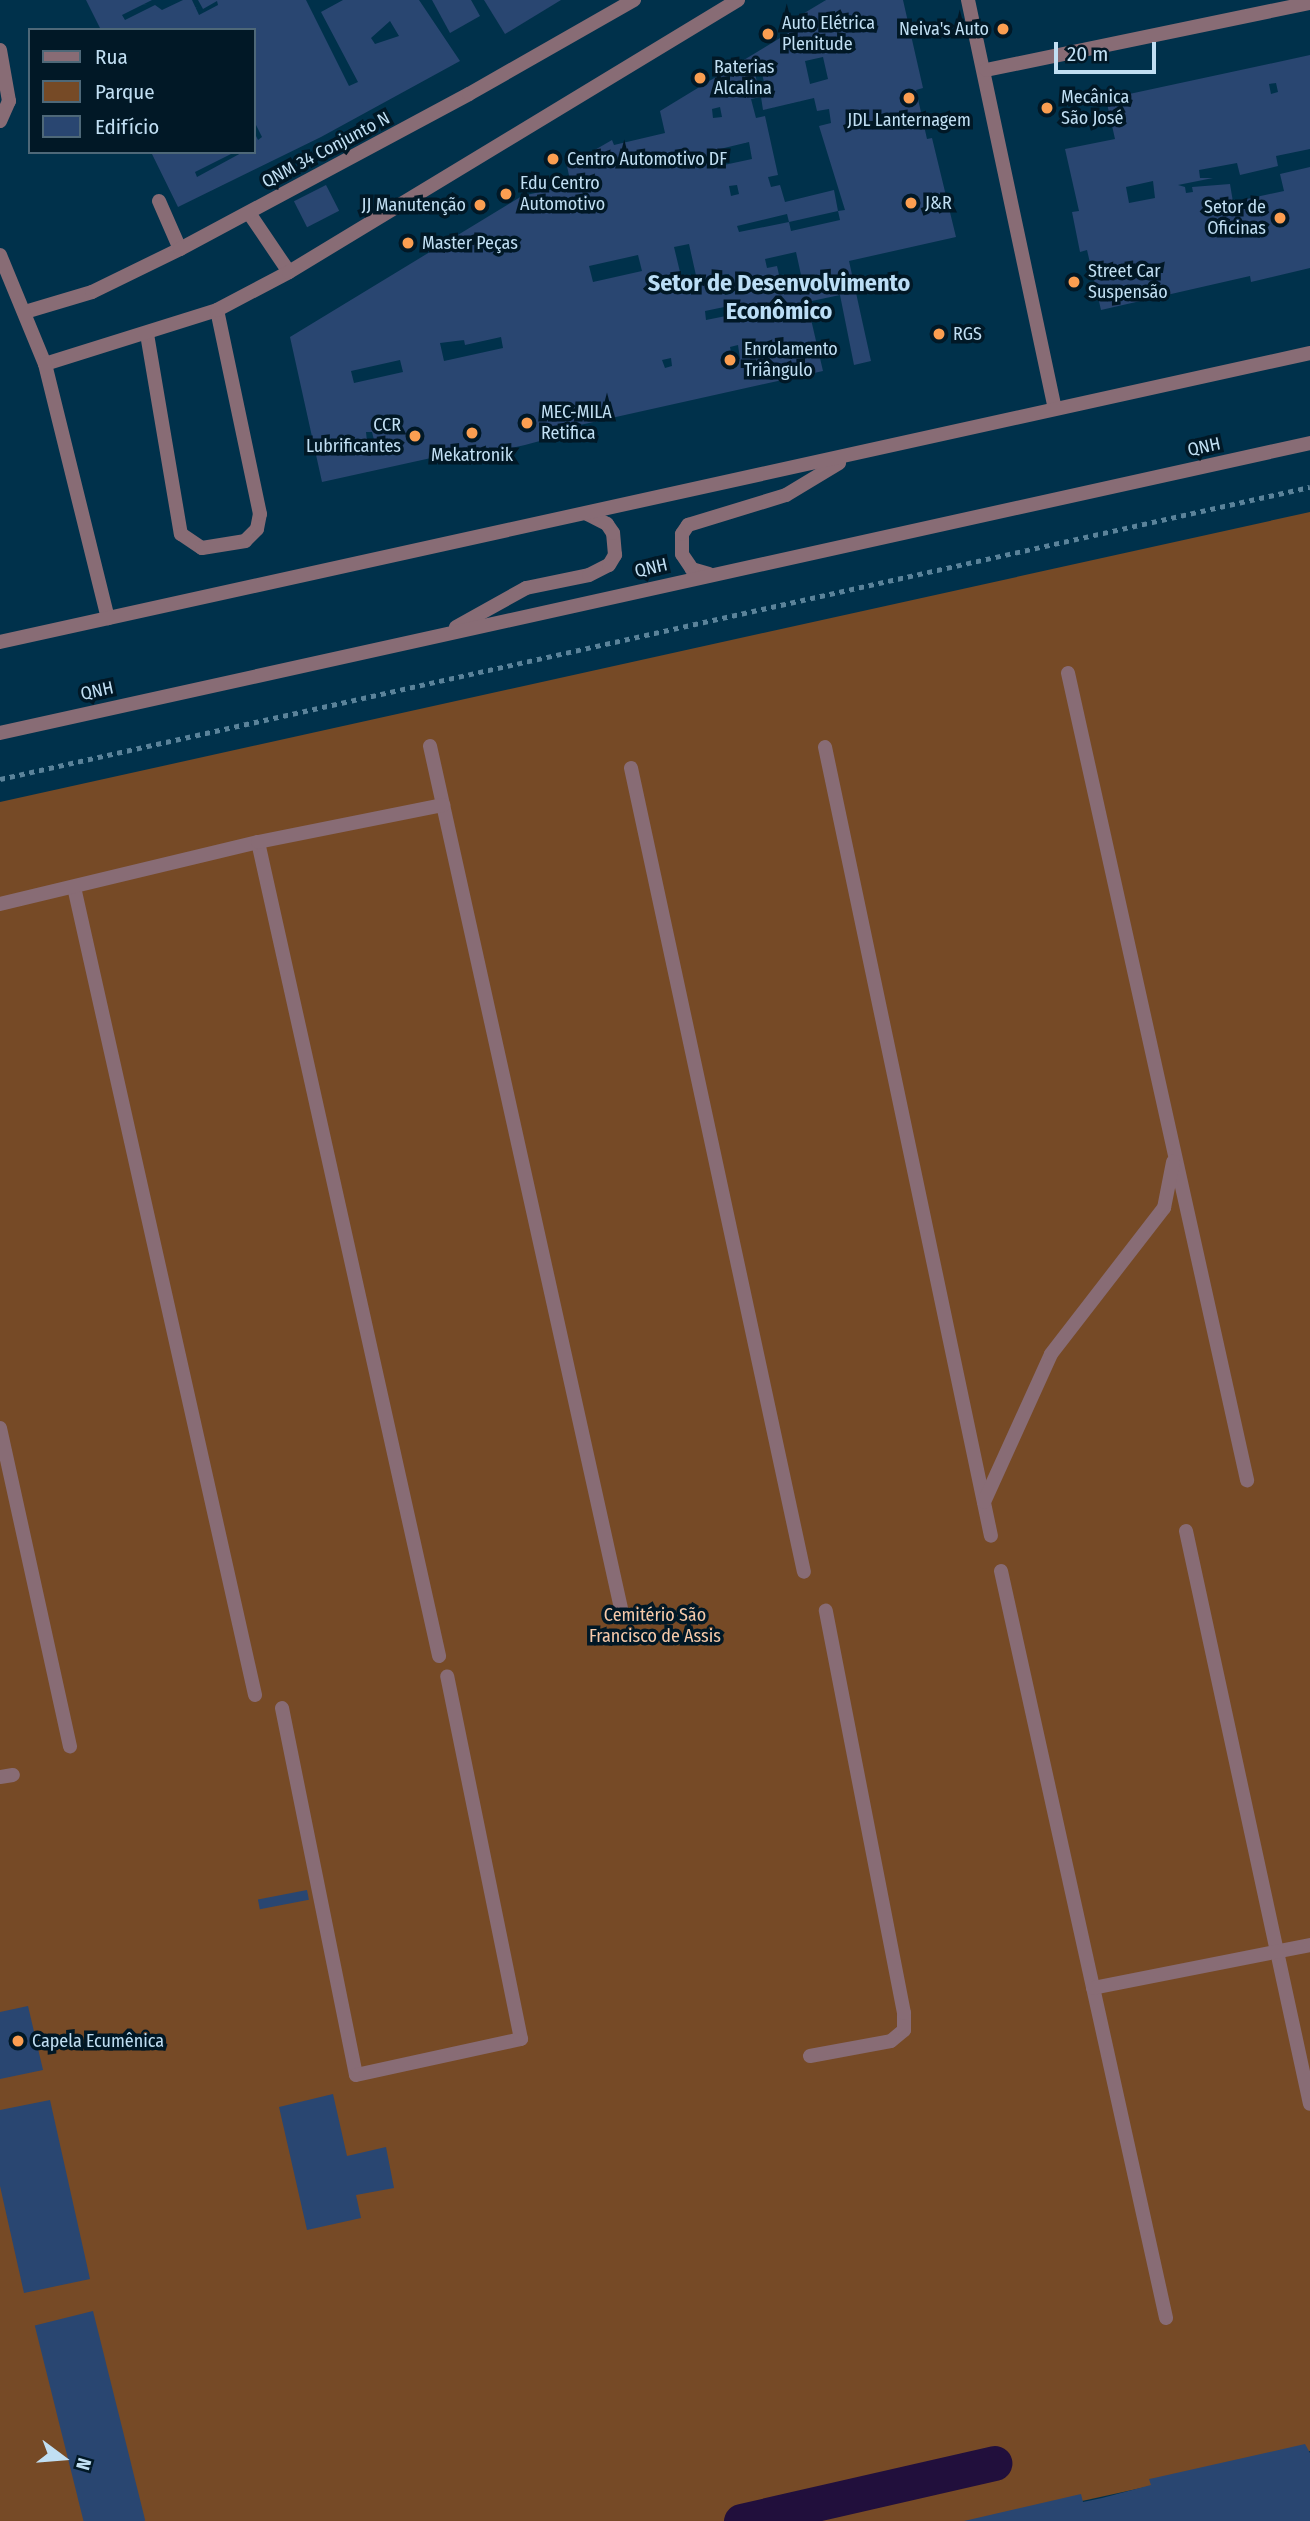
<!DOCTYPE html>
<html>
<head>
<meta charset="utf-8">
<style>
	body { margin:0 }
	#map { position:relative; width:1310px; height:2521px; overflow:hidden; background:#00314b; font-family:"Fira Sans Condensed",sans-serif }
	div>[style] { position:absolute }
	.green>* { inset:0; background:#764a26 }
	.canal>* { height:35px; margin:-17.5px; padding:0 17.5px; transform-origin:17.5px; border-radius:17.5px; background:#210f3c }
	.building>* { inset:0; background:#294671; transform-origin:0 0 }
	.path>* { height:4.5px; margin-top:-2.25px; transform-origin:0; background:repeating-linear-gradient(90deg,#5b839a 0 5px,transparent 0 10px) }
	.service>* { height:14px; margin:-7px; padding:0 7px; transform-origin:7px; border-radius:7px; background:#886c75 }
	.minor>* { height:14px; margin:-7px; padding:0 7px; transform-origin:7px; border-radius:7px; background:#886c75 }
	.tertiary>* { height:14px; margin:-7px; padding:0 7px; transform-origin:7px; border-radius:7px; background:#886c75 }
	.dots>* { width:19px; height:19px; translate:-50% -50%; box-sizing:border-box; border:4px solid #011826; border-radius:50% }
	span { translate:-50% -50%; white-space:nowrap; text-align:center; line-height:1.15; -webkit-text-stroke:7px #011826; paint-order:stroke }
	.poi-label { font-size:18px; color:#c1dff3 }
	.left { translate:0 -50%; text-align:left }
	.right { translate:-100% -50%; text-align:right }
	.street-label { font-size:18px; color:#c1dff3 }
	.park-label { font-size:18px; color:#f7caaa }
	.district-label { font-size:24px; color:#bbdef6; font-weight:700 }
	.legend { position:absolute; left:28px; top:28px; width:228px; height:126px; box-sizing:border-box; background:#011826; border:2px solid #4e6878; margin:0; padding:9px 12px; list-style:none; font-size:21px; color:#c1dff3 }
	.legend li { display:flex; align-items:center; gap:14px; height:35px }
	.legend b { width:35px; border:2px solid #4e6878 }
	.north { position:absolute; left:28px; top:2423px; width:70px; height:70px; -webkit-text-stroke:5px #011826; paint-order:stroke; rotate:106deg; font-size:19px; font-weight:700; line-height:28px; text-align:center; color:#c1dff3 }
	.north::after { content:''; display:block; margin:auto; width:24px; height:32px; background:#c1dff3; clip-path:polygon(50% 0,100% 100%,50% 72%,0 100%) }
	.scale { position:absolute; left:1054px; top:42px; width:102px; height:32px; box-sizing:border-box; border:4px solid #c1dff3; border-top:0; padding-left:9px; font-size:21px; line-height:24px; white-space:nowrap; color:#c1dff3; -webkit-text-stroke:5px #011826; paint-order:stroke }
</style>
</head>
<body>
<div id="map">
	<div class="green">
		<i style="clip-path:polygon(1310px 512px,1310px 2451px,991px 2521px,0 2521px,0 802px)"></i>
	</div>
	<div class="canal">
		<i style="left:741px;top:2521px;width:260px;rotate:-12.9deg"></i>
	</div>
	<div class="building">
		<i style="clip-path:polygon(evenodd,86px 0,152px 0,122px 15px,125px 20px,155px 5px,162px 10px,183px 0,192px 0,199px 15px,218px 5px,217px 1px,203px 9px,198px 0,306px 0,349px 86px,358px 82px,321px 12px,343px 0,419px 0,460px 61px,321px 137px,178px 207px,151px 152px,235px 152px,195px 172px,197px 177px,243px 152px,254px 152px,254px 132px,258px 140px,262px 137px,254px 121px,254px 30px,101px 30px,86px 0,390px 21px,399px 36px,375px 44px,371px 38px,390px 21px)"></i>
		<i style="clip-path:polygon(432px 0,471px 0,480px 16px,450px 33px)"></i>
		<i style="clip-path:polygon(484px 0,561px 0,505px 34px)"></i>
		<i style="clip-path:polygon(evenodd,826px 0,903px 0,923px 88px,916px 90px,927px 139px,932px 138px,956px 237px,849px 261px,871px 361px,854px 365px,840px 295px,807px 302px,823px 371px,571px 427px,573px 432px,525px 445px,474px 456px,472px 449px,322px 482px,290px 337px,522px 196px,571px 185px,567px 166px,612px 140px,614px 145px,665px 133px,660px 111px,798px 27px,796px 18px,826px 0,823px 57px,828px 79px,810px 84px,805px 61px,823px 57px,826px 0,759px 62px,766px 90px,759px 92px,753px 63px,759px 62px,826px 0,761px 97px,763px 110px,814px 98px,817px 111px,829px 109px,831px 123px,819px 126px,845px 210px,838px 211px,840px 220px,791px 231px,789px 222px,739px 232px,737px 226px,787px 214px,789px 222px,838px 211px,834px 190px,785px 202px,780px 185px,771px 187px,768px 177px,778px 175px,765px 116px,756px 118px,751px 99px,761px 97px,826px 0,720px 107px,722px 117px,713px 118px,712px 109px,720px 107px,826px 0,749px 142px,752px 159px,724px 165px,720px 149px,749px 142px,826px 0,737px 185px,739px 194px,731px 196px,729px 186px,737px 185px,826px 0,689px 244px,699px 289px,685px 293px,674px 247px,689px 244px,826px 0,796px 252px,803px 284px,782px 288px,777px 266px,767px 268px,765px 259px,796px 252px,826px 0,638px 255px,642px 271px,593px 282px,589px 266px,638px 255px,826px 0,729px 274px,733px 293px,725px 295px,720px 275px,729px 274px,826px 0,729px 306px,731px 315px,706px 320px,705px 311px,729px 306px,826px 0,501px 337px,503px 348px,444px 361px,440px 343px,464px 340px,465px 345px,501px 337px,826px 0,738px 345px,740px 359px,733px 361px,730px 347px,738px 345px,826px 0,671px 358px,672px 366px,665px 368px,662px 360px,671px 358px,826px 0,400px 360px,403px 372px,354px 383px,351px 371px,400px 360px,826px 0,366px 432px,372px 432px,374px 440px,367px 441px,366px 432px)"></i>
		<i style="clip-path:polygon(evenodd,1310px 55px,1310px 149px,1276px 156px,1278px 166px,1240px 175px,1237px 163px,1199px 170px,1200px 178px,1213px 178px,1178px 185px,1185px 187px,1186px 193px,1193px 192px,1192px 187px,1230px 184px,1233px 202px,1284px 191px,1280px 174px,1310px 167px,1310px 268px,1251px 282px,1250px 276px,1101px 310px,1087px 250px,1080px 252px,1072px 212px,1079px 211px,1065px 149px,1115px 139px,1106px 99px,1310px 55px,1276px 83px,1278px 92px,1271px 94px,1269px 84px,1276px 83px,1310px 55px,1153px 181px,1155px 198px,1129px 203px,1126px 187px,1153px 181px)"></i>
		<i style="left:326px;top:185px;width:29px;height:36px;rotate:63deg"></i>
		<i style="left:307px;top:1890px;width:10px;height:50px;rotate:79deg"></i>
		<i style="clip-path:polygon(28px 2006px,43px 2070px,0 2079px,0 2012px)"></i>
		<i style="clip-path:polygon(333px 2094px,347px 2156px,386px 2147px,394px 2188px,356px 2195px,361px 2218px,307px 2230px,279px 2107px)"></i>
		<i style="clip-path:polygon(50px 2100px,90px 2279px,24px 2293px,0 2186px,0 2110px)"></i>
		<i style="left:93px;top:2311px;width:216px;height:60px;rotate:76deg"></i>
		<i style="clip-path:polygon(1305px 2444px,1310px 2453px,1310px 2521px,964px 2521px,1081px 2494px,1083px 2502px,1102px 2498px,1151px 2485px,1149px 2479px,1154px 2478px)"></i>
	</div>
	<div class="path">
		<i style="left:0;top:779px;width:1342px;rotate:-12.57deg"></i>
	</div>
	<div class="service">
		<i style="left:0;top:50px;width:52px;rotate:80deg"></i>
		<i style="left:9px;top:101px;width:22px;rotate:114deg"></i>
		<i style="left:159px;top:201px;width:52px;rotate:66.4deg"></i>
		<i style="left:147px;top:334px;width:203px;rotate:80.4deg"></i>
		<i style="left:181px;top:534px;width:25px;rotate:34deg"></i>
		<i style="left:202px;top:548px;width:44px;rotate:-9.2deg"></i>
		<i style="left:245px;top:541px;width:17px;rotate:-45deg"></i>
		<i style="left:257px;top:529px;width:15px;rotate:-79deg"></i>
		<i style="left:260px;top:514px;width:208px;rotate:-101.9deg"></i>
		<i style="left:282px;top:1708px;width:374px;rotate:78.6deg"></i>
		<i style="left:356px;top:2075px;width:169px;rotate:-12.3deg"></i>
		<i style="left:521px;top:2039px;width:370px;rotate:-101.5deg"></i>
		<i style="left:0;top:1777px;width:13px;rotate:-9deg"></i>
	</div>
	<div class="minor">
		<i style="left:968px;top:0;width:417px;rotate:78deg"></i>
		<i style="left:986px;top:70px;width:331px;rotate:-11.7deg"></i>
		<i style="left:249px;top:213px;width:71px;rotate:55.9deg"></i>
		<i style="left:25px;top:312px;width:70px;rotate:-16.6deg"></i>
		<i style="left:92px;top:292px;width:98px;rotate:-26deg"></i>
		<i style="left:180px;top:249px;width:328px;rotate:-28.2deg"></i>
		<i style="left:469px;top:94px;width:190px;rotate:-29.7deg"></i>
		<i style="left:45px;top:364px;width:180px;rotate:-17.4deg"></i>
		<i style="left:217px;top:310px;width:81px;rotate:-27.8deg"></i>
		<i style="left:289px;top:272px;width:525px;rotate:-31.21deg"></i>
		<i style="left:1068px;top:673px;width:827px;rotate:77.49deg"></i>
		<i style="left:430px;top:746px;width:892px;rotate:77.51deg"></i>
		<i style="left:825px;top:747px;width:806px;rotate:78.12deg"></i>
		<i style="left:631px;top:768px;width:822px;rotate:77.86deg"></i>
		<i style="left:258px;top:842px;width:834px;rotate:77.46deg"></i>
		<i style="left:74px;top:887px;width:828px;rotate:77.37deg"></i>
		<i style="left:0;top:904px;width:265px;rotate:-13.5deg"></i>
		<i style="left:258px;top:842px;width:189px;rotate:-11.3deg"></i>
		<i style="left:0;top:1428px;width:326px;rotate:77.6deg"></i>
		<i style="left:984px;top:1502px;width:162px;rotate:-65.6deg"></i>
		<i style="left:1051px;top:1354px;width:185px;rotate:-52.3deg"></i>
		<i style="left:1164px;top:1208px;width:47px;rotate:-78.9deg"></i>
		<i style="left:1186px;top:1531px;width:586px;rotate:77.79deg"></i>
		<i style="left:1001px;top:1571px;width:765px;rotate:77.54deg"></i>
		<i style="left:1093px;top:1988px;width:221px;rotate:-11.2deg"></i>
		<i style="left:810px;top:2056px;width:82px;rotate:-10.5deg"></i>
		<i style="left:891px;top:2041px;width:17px;rotate:-40deg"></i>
		<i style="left:904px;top:2030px;width:17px;rotate:-90deg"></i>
		<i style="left:904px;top:2013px;width:410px;rotate:-101deg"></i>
	</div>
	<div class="tertiary">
		<i style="left:0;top:255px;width:118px;rotate:67.6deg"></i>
		<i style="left:45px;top:364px;width:262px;rotate:76.1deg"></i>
		<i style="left:709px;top:574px;width:18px;rotate:-164deg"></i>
		<i style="left:692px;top:569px;width:18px;rotate:-124deg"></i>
		<i style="left:682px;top:554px;width:20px;rotate:-90deg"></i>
		<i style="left:682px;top:534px;width:11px;rotate:-56deg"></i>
		<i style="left:688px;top:525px;width:102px;rotate:-17deg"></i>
		<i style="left:786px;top:495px;width:62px;rotate:-31.1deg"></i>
		<i style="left:456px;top:627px;width:80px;rotate:-29.1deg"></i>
		<i style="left:526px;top:588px;width:64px;rotate:-11.7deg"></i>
		<i style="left:589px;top:575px;width:22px;rotate:-27deg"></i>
		<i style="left:609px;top:565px;width:12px;rotate:-59deg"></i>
		<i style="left:615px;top:555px;width:22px;rotate:-95deg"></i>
		<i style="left:613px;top:533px;width:11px;rotate:-124deg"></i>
		<i style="left:607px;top:524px;width:22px;rotate:-153deg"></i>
		<i style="left:0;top:642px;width:1341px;rotate:-12.44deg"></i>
		<i style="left:0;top:733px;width:1342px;rotate:-12.48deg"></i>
	</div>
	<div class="dots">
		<i style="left:1003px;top:29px;background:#fb9e51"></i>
		<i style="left:768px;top:34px;background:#fb9e51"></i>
		<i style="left:700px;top:78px;background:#fb9e51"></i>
		<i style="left:909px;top:98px;background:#fb9e51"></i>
		<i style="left:1047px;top:108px;background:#fb9e51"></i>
		<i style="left:553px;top:159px;background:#fb9e51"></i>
		<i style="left:506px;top:194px;background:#fb9e51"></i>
		<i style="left:911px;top:203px;background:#fb9e51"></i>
		<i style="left:480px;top:205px;background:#fb9e51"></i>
		<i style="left:1280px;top:218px;background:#fb9e51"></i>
		<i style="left:408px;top:243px;background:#fb9e51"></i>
		<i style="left:1074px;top:282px;background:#fb9e51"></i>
		<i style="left:939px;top:334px;background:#fb9e51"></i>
		<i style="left:730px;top:360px;background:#fb9e51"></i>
		<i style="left:527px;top:423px;background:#fb9e51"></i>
		<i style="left:472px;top:433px;background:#fb9e51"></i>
		<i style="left:415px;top:436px;background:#fb9e51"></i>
		<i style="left:18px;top:2041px;background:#fb9e51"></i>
	</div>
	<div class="poi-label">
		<span class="left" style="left:782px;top:34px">Auto Elétrica<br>Plenitude</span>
		<span class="right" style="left:989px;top:29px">Neiva's Auto</span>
		<span class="left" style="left:714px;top:78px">Baterias<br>Alcalina</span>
		<span class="left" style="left:1061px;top:108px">Mecânica<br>São José</span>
		<span style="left:909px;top:120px">JDL Lanternagem</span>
		<span class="left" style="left:567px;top:159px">Centro Automotivo DF</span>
		<span class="left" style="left:520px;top:194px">Edu Centro<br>Automotivo</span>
		<span class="left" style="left:925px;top:203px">J&amp;R</span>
		<span class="right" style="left:466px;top:205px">JJ Manutenção</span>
		<span class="right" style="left:1266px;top:218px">Setor de<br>Oficinas</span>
		<span class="left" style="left:422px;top:243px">Master Peças</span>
		<span class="left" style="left:1088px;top:282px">Street Car<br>Suspensão</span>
		<span class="left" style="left:953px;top:334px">RGS</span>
		<span class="left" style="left:744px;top:360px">Enrolamento<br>Triângulo</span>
		<span class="left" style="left:541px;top:423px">MEC-MILA<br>Retifica</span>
		<span class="right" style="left:401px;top:436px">CCR<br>Lubrificantes</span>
		<span style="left:472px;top:455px">Mekatronik</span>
		<span class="left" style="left:32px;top:2041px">Capela Ecumênica</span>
	</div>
	<div class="street-label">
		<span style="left:326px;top:150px;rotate:-28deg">QNM 34 Conjunto N</span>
		<span style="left:1204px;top:447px;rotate:-12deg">QNH</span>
		<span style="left:651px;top:568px;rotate:-13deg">QNH</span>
		<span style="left:97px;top:691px;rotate:-12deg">QNH</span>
	</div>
	<div class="park-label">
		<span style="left:655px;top:1626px">Cemitério São<br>Francisco de Assis</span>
	</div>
	<div class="district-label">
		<span style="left:779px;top:298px">Setor de Desenvolvimento<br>Econômico</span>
	</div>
	<ul class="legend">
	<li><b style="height:9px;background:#886c75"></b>Rua</li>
	<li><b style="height:19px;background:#764a26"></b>Parque</li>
	<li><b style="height:19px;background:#294671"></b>Edifício</li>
	</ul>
	<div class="north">N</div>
	<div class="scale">20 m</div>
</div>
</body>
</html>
